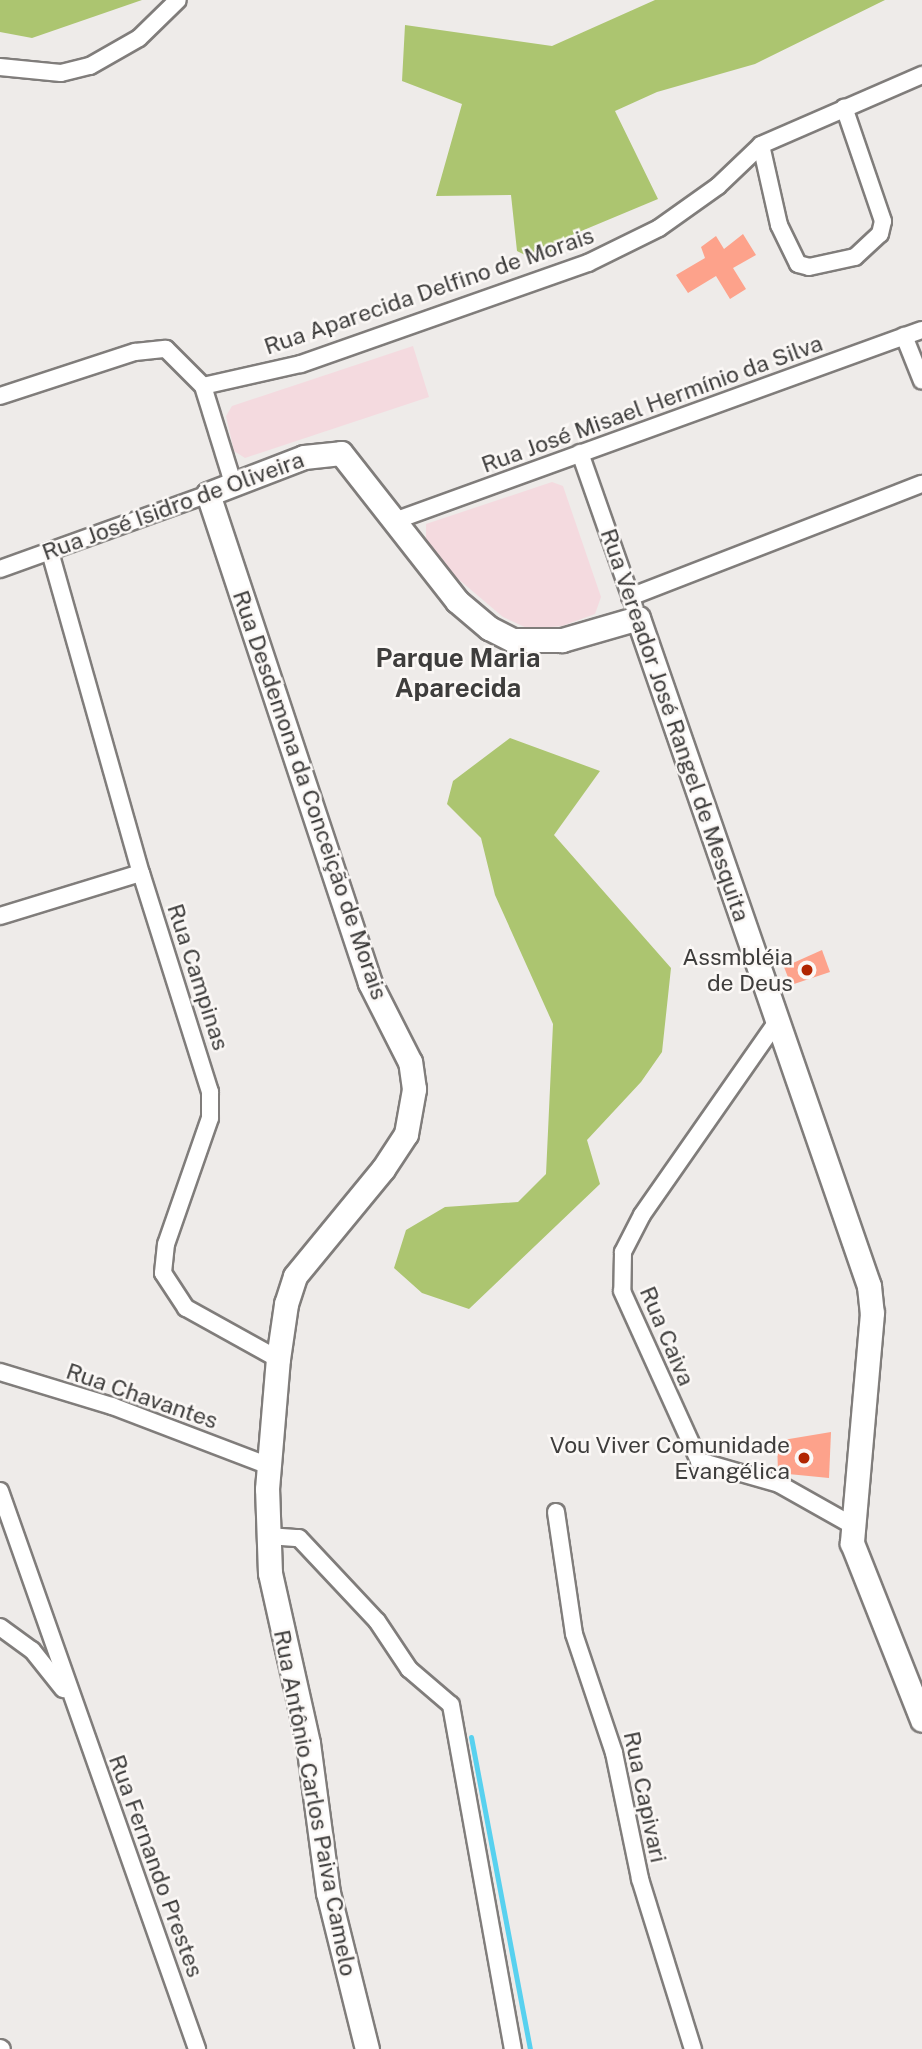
<!DOCTYPE html>
<html>
<head>
<meta charset="utf-8">
<style>
	body { margin:0 }
	#map { position:relative; width:922px; height:2049px; overflow:hidden; background:#eeebe9; font-family:"Public Sans",sans-serif }
	div>[style] { position:absolute }
	.education>* { inset:0; background:#f4dadf }
	.forest>* { inset:0; background:#acc570 }
	.stream>* { height:5px; margin:-2.5px; padding:0 2.5px; transform-origin:2.5px; border-radius:2.5px; background:#58d1ef }
	.building>* { inset:0; background:#fda28b }
	.roads { filter:drop-shadow(2px 0 #807d7b) drop-shadow(-2px 0 #807d7b) drop-shadow(0 2px #807d7b) drop-shadow(0 -2px #807d7b) }
	.street>* { height:16px; margin:-8px; padding:0 8px; transform-origin:8px; border-radius:8px; background:#fff }
	.secondary>* { height:23px; margin:-11.5px; padding:0 11.5px; transform-origin:11.5px; border-radius:11.5px; background:#fff }
	.dots>* { width:19px; height:19px; translate:-50% -50%; box-sizing:border-box; border:4px solid #fbf8f6; border-radius:50% }
	span { translate:-50% -50%; white-space:nowrap; text-align:center; line-height:1.15; -webkit-text-stroke:5px #fbf8f6; paint-order:stroke }
	.street-label { font-size:23px; color:#3e3d3c }
	.poi-label { font-size:23px; color:#3e3d3c }
	.right { translate:-100% -50%; text-align:right }
	.quarter-label { font-size:26px; color:#3e3d3c; font-weight:700 }
</style>
</head>
<body>
<div id="map">
	<div class="education">
		<i style="clip-path:polygon(413px 346px,429px 397px,245px 458px,234px 451px,226px 416px,232px 406px)"></i>
		<i style="clip-path:polygon(552px 482px,563px 486px,601px 597px,595px 614px,562px 626px,529px 629px,503px 617px,437px 561px,426px 544px,426px 524px)"></i>
	</div>
	<div class="forest">
		<i style="clip-path:polygon(0 0,142px 0,32px 38px,0 32px)"></i>
		<i style="clip-path:polygon(655px 0,885px 0,755px 64px,657px 92px,615px 111px,658px 199px,567px 237px,539px 262px,517px 251px,511px 195px,436px 196px,462px 104px,402px 81px,405px 25px,552px 46px)"></i>
		<i style="clip-path:polygon(510px 738px,600px 771px,554px 835px,671px 968px,662px 1052px,641px 1082px,587px 1140px,600px 1184px,469px 1309px,422px 1293px,394px 1268px,406px 1230px,445px 1207px,518px 1202px,546px 1174px,553px 1024px,495px 895px,481px 838px,447px 804px,453px 781px)"></i>
	</div>
	<div class="stream">
		<i style="left:471px;top:1737px;width:318px;rotate:79.3deg"></i>
	</div>
	<div class="building">
		<i style="clip-path:polygon(743px 234px,756px 255px,733px 268px,746px 289px,730px 299px,716px 276px,688px 293px,676px 275px,705px 258px,701px 247px,716px 236px,724px 249px)"></i>
		<i style="clip-path:polygon(822px 950px,830px 972px,791px 985px,784px 967px)"></i>
		<i style="clip-path:polygon(831px 1432px,829px 1478px,778px 1473px,777px 1441px)"></i>
	</div>
	<div class="roads">
		<div class="street">
			<i style="left:0;top:67px;width:61px;rotate:5.6deg"></i>
			<i style="left:61px;top:73px;width:30px;rotate:-14deg"></i>
			<i style="left:90px;top:66px;width:56px;rotate:-29.7deg"></i>
			<i style="left:139px;top:38px;width:54px;rotate:-44.3deg"></i>
			<i style="left:761px;top:145px;width:82px;rotate:77.3deg"></i>
			<i style="left:779px;top:225px;width:43px;rotate:64deg"></i>
			<i style="left:798px;top:264px;width:11px;rotate:15deg"></i>
			<i style="left:809px;top:267px;width:47px;rotate:-12.3deg"></i>
			<i style="left:855px;top:257px;width:34px;rotate:-43deg"></i>
			<i style="left:880px;top:234px;width:13px;rotate:-77deg"></i>
			<i style="left:883px;top:221px;width:120px;rotate:-108.9deg"></i>
			<i style="left:904px;top:336px;width:48px;rotate:68.2deg"></i>
			<i style="left:203px;top:386px;width:100px;rotate:-12.7deg"></i>
			<i style="left:301px;top:364px;width:304px;rotate:-19.4deg"></i>
			<i style="left:588px;top:263px;width:79px;rotate:-26.2deg"></i>
			<i style="left:659px;top:228px;width:72px;rotate:-35.4deg"></i>
			<i style="left:718px;top:186px;width:59px;rotate:-43.6deg"></i>
			<i style="left:761px;top:145px;width:176px;rotate:-23.5deg"></i>
			<i style="left:0;top:396px;width:142px;rotate:-18.1deg"></i>
			<i style="left:135px;top:352px;width:31px;rotate:-6deg"></i>
			<i style="left:166px;top:349px;width:52px;rotate:45deg"></i>
			<i style="left:203px;top:386px;width:102px;rotate:72.8deg"></i>
			<i style="left:580px;top:453px;width:162px;rotate:70.6deg"></i>
			<i style="left:397px;top:520px;width:558px;rotate:-19.9deg"></i>
			<i style="left:50px;top:552px;width:334px;rotate:74.2deg"></i>
			<i style="left:141px;top:873px;width:230px;rotate:72.5deg"></i>
			<i style="left:210px;top:1092px;width:26px;rotate:90deg"></i>
			<i style="left:210px;top:1118px;width:133px;rotate:109.2deg"></i>
			<i style="left:166px;top:1244px;width:29px;rotate:96deg"></i>
			<i style="left:163px;top:1273px;width:42px;rotate:56.7deg"></i>
			<i style="left:186px;top:1308px;width:105px;rotate:29deg"></i>
			<i style="left:0;top:569px;width:221px;rotate:-19.8deg"></i>
			<i style="left:630px;top:597px;width:313px;rotate:-21.2deg"></i>
			<i style="left:0;top:916px;width:147px;rotate:-17deg"></i>
			<i style="left:778px;top:1020px;width:238px;rotate:124.9deg"></i>
			<i style="left:642px;top:1215px;width:42px;rotate:117.2deg"></i>
			<i style="left:623px;top:1252px;width:39px;rotate:91deg"></i>
			<i style="left:622px;top:1291px;width:187px;rotate:65.6deg"></i>
			<i style="left:699px;top:1461px;width:83px;rotate:16deg"></i>
			<i style="left:779px;top:1484px;width:81px;rotate:29.4deg"></i>
			<i style="left:0;top:1372px;width:117px;rotate:16.9deg"></i>
			<i style="left:112px;top:1406px;width:168px;rotate:20.9deg"></i>
			<i style="left:0;top:1491px;width:592px;rotate:70.55deg"></i>
			<i style="left:556px;top:1512px;width:123px;rotate:81.6deg"></i>
			<i style="left:574px;top:1634px;width:126px;rotate:71.4deg"></i>
			<i style="left:614px;top:1753px;width:129px;rotate:78.3deg"></i>
			<i style="left:640px;top:1879px;width:178px;rotate:72.7deg"></i>
			<i style="left:268px;top:1536px;width:31px;rotate:4deg"></i>
			<i style="left:299px;top:1538px;width:114px;rotate:46.8deg"></i>
			<i style="left:377px;top:1621px;width:58px;rotate:56.3deg"></i>
			<i style="left:409px;top:1669px;width:55px;rotate:40.6deg"></i>
			<i style="left:451px;top:1705px;width:350px;rotate:79.8deg"></i>
			<i style="left:0;top:1627px;width:39px;rotate:36deg"></i>
			<i style="left:32px;top:1650px;width:50px;rotate:51.5deg"></i>
			<i style="left:0;top:2048px;width:2px;rotate:27deg"></i>
		</div>
		<div class="secondary">
			<i style="left:367px;top:2049px;width:161px;rotate:-104deg"></i>
			<i style="left:328px;top:1893px;width:151px;rotate:-97.6deg"></i>
			<i style="left:308px;top:1743px;width:174px;rotate:-102.6deg"></i>
			<i style="left:270px;top:1573px;width:84px;rotate:-92deg"></i>
			<i style="left:267px;top:1489px;width:130px;rotate:-85.2deg"></i>
			<i style="left:278px;top:1359px;width:56px;rotate:-81.7deg"></i>
			<i style="left:286px;top:1304px;width:29px;rotate:-72deg"></i>
			<i style="left:295px;top:1276px;width:139px;rotate:-50.6deg"></i>
			<i style="left:383px;top:1169px;width:42px;rotate:-56.7deg"></i>
			<i style="left:406px;top:1134px;width:46px;rotate:-79.9deg"></i>
			<i style="left:414px;top:1089px;width:27px;rotate:-98deg"></i>
			<i style="left:410px;top:1062px;width:89px;rotate:-116.9deg"></i>
			<i style="left:370px;top:983px;width:515px;rotate:-108.33deg"></i>
			<i style="left:208px;top:494px;width:103px;rotate:-21.1deg"></i>
			<i style="left:304px;top:457px;width:37px;rotate:-6deg"></i>
			<i style="left:341px;top:453px;width:188px;rotate:51.9deg"></i>
			<i style="left:457px;top:601px;width:42px;rotate:40.2deg"></i>
			<i style="left:489px;top:628px;width:27px;rotate:27deg"></i>
			<i style="left:513px;top:640px;width:49px"></i>
			<i style="left:562px;top:640px;width:79px;rotate:-16.1deg"></i>
			<i style="left:638px;top:618px;width:707px;rotate:70.92deg"></i>
			<i style="left:869px;top:1286px;width:27px;rotate:84deg"></i>
			<i style="left:872px;top:1313px;width:231px;rotate:95deg"></i>
			<i style="left:852px;top:1543px;width:190px;rotate:68.4deg"></i>
		</div>
	</div>
	<div class="dots">
		<i style="left:807px;top:970px;background:#b12500"></i>
		<i style="left:804px;top:1458px;background:#b12500"></i>
	</div>
	<div class="street-label">
		<span style="left:429px;top:291px;rotate:-19deg">Rua Aparecida Delfino de Morais</span>
		<span style="left:652px;top:404px;rotate:-20deg">Rua José Misael Hermínio da Silva</span>
		<span style="left:173px;top:506px;rotate:-20deg">Rua José Isidro de Oliveira</span>
		<span style="left:675px;top:725px;rotate:71deg">Rua Vereador José Rangel de Mesquita</span>
		<span style="left:310px;top:795px;rotate:71deg">Rua Desdemona da Conceição de Morais</span>
		<span style="left:198px;top:977px;rotate:72deg">Rua Campinas</span>
		<span style="left:667px;top:1336px;rotate:67deg">Rua Caiva</span>
		<span style="left:142px;top:1396px;rotate:19deg">Rua Chavantes</span>
		<span style="left:645px;top:1797px;rotate:78deg">Rua Capivari</span>
		<span style="left:315px;top:1803px;rotate:79deg">Rua Antônio Carlos Paiva Camelo</span>
		<span style="left:156px;top:1866px;rotate:70deg">Rua Fernando Prestes</span>
	</div>
	<div class="poi-label">
		<span class="right" style="left:793px;top:970px">Assmbléia<br>de Deus</span>
		<span class="right" style="left:790px;top:1458px">Vou Viver Comunidade<br>Evangélica</span>
	</div>
	<div class="quarter-label">
		<span style="left:458px;top:673px">Parque Maria<br>Aparecida</span>
	</div>
</div>
</body>
</html>
